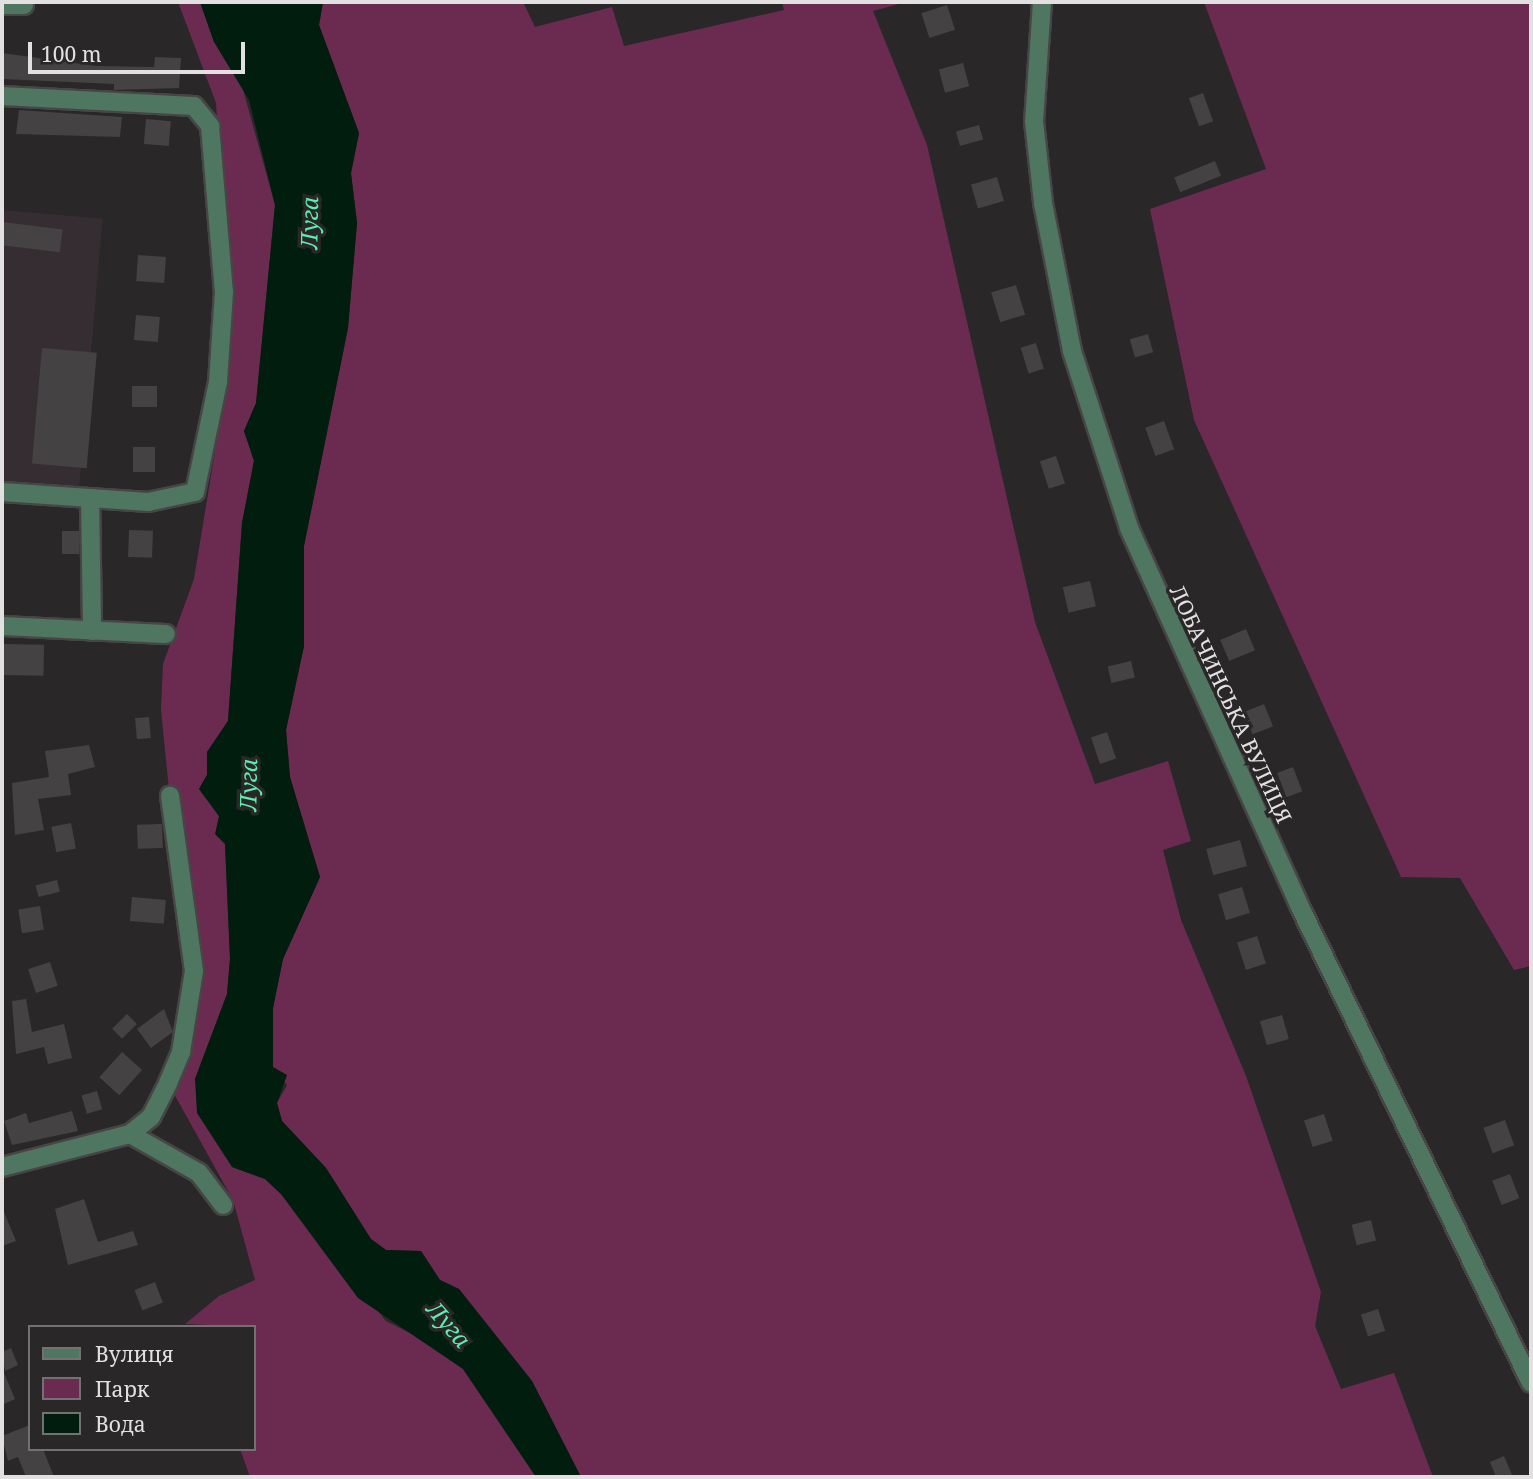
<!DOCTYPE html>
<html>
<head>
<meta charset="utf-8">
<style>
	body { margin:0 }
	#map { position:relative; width:1533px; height:1479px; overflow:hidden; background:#2a2728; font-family:"Noto Serif",serif }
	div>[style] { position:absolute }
	.built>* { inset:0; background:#362d32; transform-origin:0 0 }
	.green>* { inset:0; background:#6b2b51 }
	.water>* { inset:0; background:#001d0e }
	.building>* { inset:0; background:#454243; transform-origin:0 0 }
	.roads { filter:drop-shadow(2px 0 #474546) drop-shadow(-2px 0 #474546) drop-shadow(0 2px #474546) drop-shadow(0 -2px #474546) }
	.minor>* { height:18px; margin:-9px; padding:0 9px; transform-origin:9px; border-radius:9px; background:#4e7661 }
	span { translate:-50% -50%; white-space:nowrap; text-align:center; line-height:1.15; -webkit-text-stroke:7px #2a2728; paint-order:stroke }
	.street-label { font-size:21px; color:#e2e0e1 }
	.water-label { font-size:23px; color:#5ceeae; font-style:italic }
	.frame { position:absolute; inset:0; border:4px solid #e2e0e1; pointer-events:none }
	.legend { position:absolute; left:28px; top:1325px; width:228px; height:126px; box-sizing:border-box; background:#2a2728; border:2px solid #747172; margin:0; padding:9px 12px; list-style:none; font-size:21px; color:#e2e0e1 }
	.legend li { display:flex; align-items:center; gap:14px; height:35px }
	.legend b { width:35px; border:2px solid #747172 }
	.scale { position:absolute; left:28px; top:42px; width:217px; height:32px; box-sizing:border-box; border:4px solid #e2e0e1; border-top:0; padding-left:9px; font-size:21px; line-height:24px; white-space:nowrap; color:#e2e0e1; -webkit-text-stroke:5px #2a2728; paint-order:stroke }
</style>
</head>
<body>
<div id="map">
	<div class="built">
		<i style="left:2px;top:210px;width:101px;height:272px;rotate:5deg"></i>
	</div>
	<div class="green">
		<i style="clip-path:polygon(178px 2px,200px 2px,214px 42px,239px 75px,275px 205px,256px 403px,244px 431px,254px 460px,242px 523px,228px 721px,207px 752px,207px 775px,199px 789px,219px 816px,225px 844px,230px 959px,227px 994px,195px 1079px,232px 1167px,265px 1179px,281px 1194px,386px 1321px,436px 1346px,463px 1369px,536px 1477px,250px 1477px,240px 1449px,254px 1449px,254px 1327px,185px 1324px,219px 1296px,255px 1280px,233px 1200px,168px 1083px,191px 1009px,161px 710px,163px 664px,194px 579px,231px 354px,216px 103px)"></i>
		<i style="clip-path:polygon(323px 2px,523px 2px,535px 27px,612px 7px,624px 46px,784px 10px,782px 2px,906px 2px,873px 11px,927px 145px,1035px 622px,1095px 784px,1168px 761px,1191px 841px,1163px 850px,1181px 920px,1246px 1076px,1321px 1292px,1315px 1326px,1341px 1389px,1394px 1373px,1433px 1477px,581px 1477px,532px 1381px,459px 1289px,440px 1280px,421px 1251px,386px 1250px,371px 1239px,326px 1168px,282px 1121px,277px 1103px,287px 1085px,273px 1068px,273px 1008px,283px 959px,320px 877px,290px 777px,286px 730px,304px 646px,304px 546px,348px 328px,357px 223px,351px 173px,359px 133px,319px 25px)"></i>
		<i style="clip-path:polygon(1204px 2px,1531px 2px,1531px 966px,1514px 970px,1460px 878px,1401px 877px,1194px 420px,1150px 209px,1266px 169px)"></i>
	</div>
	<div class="water">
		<i style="clip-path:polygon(200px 2px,323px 2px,319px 25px,359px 133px,351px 173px,357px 223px,348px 328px,304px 546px,304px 646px,286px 730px,290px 777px,320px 877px,283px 959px,273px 1008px,273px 1067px,287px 1075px,277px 1103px,282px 1121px,326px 1168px,371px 1239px,386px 1250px,421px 1251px,440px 1280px,459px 1289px,532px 1381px,581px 1477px,536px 1477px,463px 1369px,358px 1298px,281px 1194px,265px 1179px,232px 1167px,197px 1113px,195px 1079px,227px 994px,230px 959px,225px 844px,215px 834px,219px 816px,199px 789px,207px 775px,207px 752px,228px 721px,242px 523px,254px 461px,244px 431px,256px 403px,275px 205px,249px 100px,214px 42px)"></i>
	</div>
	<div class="building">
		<i style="left:947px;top:5px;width:26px;height:27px;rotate:72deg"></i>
		<i style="clip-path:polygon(2px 53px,96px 66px,154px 67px,155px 57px,181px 58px,179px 88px,114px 90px,114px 84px,2px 79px)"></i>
		<i style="left:963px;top:63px;width:24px;height:25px;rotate:75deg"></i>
		<i style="left:1203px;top:93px;width:30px;height:15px;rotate:70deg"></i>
		<i style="clip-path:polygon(19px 110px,122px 117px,120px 137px,16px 134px)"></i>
		<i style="left:146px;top:119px;width:25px;height:25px;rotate:5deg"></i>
		<i style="left:979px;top:125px;width:15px;height:24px;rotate:74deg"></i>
		<i style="left:1215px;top:161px;width:16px;height:44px;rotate:68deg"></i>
		<i style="left:997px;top:177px;width:25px;height:27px;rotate:74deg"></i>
		<i style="left:2px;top:222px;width:61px;height:23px;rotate:7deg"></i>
		<i style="left:138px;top:255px;width:28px;height:26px;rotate:4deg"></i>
		<i style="left:1016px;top:285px;width:31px;height:26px;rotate:73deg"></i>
		<i style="left:136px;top:315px;width:24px;height:25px;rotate:5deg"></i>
		<i style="left:1148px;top:334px;width:19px;height:19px;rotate:74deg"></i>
		<i style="left:1036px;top:343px;width:27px;height:16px;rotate:73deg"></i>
		<i style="left:42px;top:348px;width:55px;height:116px;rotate:5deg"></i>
		<i style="left:132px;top:386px;width:25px;height:21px"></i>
		<i style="left:1164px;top:421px;width:30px;height:20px;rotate:70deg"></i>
		<i style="left:133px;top:447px;width:22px;height:25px"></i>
		<i style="left:1056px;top:456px;width:29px;height:17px;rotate:72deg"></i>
		<i style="left:129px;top:530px;width:24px;height:27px;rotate:2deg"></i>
		<i style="left:62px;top:531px;width:17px;height:23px"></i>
		<i style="left:1090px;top:581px;width:26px;height:28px;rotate:77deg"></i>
		<i style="left:1246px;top:629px;width:23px;height:28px;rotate:67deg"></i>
		<i style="left:2px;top:644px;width:42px;height:31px;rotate:1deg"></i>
		<i style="left:1131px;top:661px;width:17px;height:24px;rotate:77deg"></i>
		<i style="left:1264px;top:704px;width:24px;height:22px;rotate:68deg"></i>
		<i style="left:149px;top:717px;width:21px;height:14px;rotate:85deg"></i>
		<i style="left:1107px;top:732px;width:28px;height:17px;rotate:71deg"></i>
		<i style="clip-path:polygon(89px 745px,95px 767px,68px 774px,71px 795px,38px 799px,44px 830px,15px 835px,12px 783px,49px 777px,45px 751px)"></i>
		<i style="left:1293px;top:767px;width:26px;height:17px;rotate:69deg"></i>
		<i style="left:71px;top:823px;width:26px;height:20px;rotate:79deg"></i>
		<i style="left:162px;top:824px;width:24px;height:25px;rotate:88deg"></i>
		<i style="left:1240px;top:840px;width:27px;height:35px;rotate:75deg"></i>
		<i style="left:57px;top:880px;width:12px;height:22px;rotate:76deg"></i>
		<i style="left:1242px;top:887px;width:27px;height:25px;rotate:73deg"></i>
		<i style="left:132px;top:897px;width:34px;height:24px;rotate:5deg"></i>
		<i style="left:40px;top:906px;width:24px;height:22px;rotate:81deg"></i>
		<i style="left:1257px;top:936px;width:29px;height:21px;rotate:72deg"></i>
		<i style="left:50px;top:962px;width:25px;height:23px;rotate:72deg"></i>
		<i style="clip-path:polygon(26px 999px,32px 1032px,64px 1024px,72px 1058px,48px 1064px,44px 1047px,16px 1054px,12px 1001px)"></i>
		<i style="clip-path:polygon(164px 1009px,173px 1032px,151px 1048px,137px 1029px)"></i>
		<i style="left:127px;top:1014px;width:14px;height:21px;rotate:45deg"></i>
		<i style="left:1282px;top:1015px;width:25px;height:23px;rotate:74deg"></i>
		<i style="left:122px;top:1052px;width:27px;height:34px;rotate:42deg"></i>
		<i style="left:97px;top:1091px;width:19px;height:16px;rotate:74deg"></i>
		<i style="clip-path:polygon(72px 1111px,78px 1131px,12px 1145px,4px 1121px,26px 1113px,29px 1123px)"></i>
		<i style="left:1324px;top:1114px;width:28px;height:21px;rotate:72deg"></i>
		<i style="left:1505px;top:1120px;width:27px;height:23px;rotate:70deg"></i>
		<i style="left:1510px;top:1174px;width:26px;height:19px;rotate:69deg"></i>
		<i style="clip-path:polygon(84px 1199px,98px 1242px,133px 1231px,138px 1245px,68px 1265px,55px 1209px)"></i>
		<i style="clip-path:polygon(2px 1207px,16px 1241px,2px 1246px)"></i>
		<i style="left:1371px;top:1220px;width:21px;height:20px;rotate:76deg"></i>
		<i style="left:155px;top:1282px;width:22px;height:22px;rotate:69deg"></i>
		<i style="left:1378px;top:1309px;width:23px;height:18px;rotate:72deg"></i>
		<i style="clip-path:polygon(11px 1348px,18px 1365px,5px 1371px,2px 1352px)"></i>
		<i style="clip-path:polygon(2px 1368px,15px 1399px,2px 1405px)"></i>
		<i style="clip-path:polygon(30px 1425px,30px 1449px,43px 1449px,54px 1477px,26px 1477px,18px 1457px,8px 1461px,2px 1436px)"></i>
		<i style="clip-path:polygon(1504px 1456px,1513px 1477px,1496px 1477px,1490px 1462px)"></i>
	</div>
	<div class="roads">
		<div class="minor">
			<i style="left:1042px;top:2px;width:119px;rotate:93.8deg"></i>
			<i style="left:1034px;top:121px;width:82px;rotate:83.7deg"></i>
			<i style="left:1043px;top:203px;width:151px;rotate:78.9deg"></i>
			<i style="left:1072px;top:351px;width:186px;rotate:72.1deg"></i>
			<i style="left:1129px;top:528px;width:414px;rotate:65.7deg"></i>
			<i style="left:1299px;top:905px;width:531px;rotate:64.11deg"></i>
			<i style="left:2px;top:5px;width:22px"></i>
			<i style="left:2px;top:96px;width:192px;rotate:3deg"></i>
			<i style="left:194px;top:106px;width:26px;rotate:51deg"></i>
			<i style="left:210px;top:126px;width:167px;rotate:85.2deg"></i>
			<i style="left:224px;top:292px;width:90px;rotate:93.8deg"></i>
			<i style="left:218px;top:382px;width:112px;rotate:101.8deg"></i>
			<i style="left:195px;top:492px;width:48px;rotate:168deg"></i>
			<i style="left:148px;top:502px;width:146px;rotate:-176.1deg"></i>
			<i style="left:90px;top:498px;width:133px;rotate:89.1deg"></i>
			<i style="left:2px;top:626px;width:164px;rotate:2.8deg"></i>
			<i style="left:130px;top:1134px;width:79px;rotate:29.5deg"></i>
			<i style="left:199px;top:1173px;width:40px;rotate:53deg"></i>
			<i style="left:2px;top:1167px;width:132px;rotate:-14.5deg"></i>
			<i style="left:130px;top:1134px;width:27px;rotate:-39deg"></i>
			<i style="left:151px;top:1117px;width:38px;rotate:-63deg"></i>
			<i style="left:168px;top:1083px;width:34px;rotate:-67deg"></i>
			<i style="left:181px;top:1052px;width:82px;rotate:-80.9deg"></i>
			<i style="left:194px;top:971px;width:177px;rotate:-97.8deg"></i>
		</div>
	</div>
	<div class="street-label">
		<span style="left:1231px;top:704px;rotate:65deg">ЛОБАЧИНСЬКА ВУЛИЦЯ</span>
	</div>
	<div class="water-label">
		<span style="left:309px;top:223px;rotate:-89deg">Луга</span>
		<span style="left:248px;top:785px;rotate:-89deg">Луга</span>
		<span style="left:449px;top:1324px;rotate:49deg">Луга</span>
	</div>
	<div class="frame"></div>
	<ul class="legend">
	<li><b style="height:9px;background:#4e7661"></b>Вулиця</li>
	<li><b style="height:19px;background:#6b2b51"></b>Парк</li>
	<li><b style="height:19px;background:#001d0e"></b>Вода</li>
	</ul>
	<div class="scale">100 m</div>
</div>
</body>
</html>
